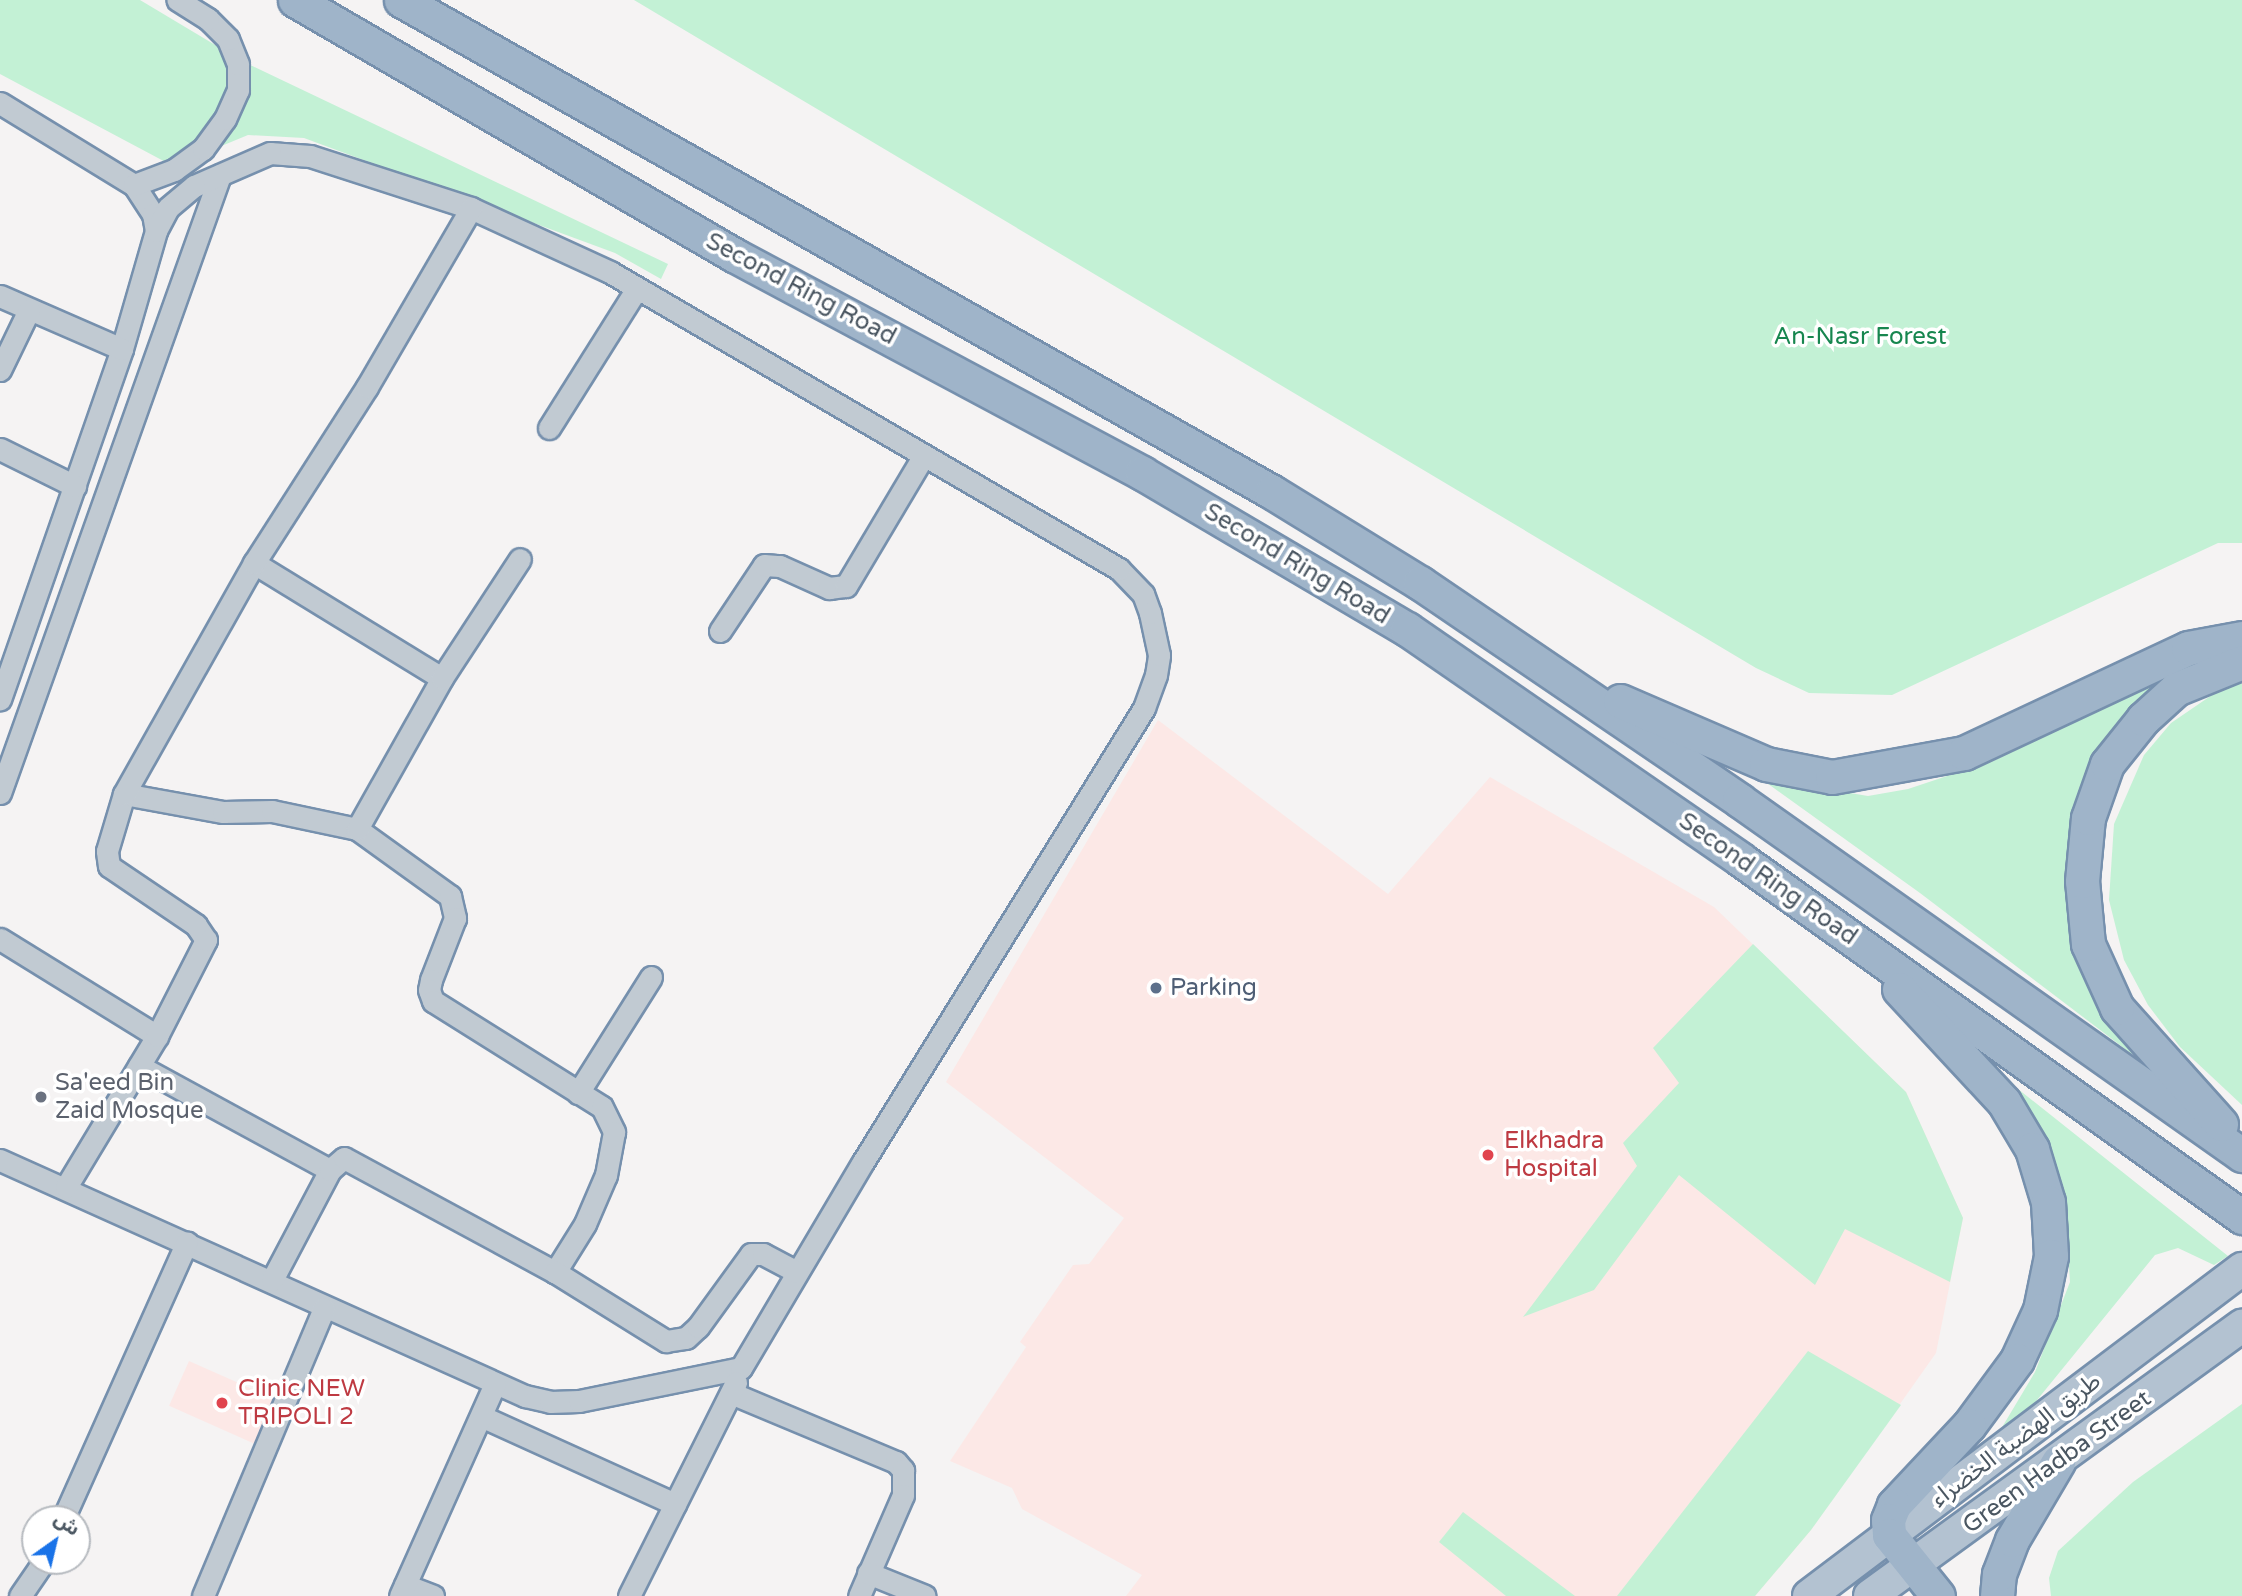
<!DOCTYPE html>
<html>
<head>
<meta charset="utf-8">
<style>
	body { margin:0 }
	#map { position:relative; width:2242px; height:1596px; overflow:hidden; background:#f5f3f3; font-family:"Varela Round","Noto Sans Arabic",sans-serif }
	div>[style] { position:absolute }
	.medical>* { inset:0; background:#fce8e6; transform-origin:0 0 }
	.green>* { inset:0; background:#c3f1d5 }
	.roads { filter:drop-shadow(2px 0 #7690ad) drop-shadow(-2px 0 #7690ad) drop-shadow(0 2px #7690ad) drop-shadow(0 -2px #7690ad) }
	.minor>* { height:21px; margin:-10.5px; padding:0 10.5px; transform-origin:10.5px; border-radius:10.5px; background:#c1cad2 }
	.primary>* { height:32px; margin:-16px; padding:0 16px; transform-origin:16px; border-radius:16px; background:#b3c2d1 }
	.trunk>* { height:33px; margin:-16.5px; padding:0 16.5px; transform-origin:16.5px; border-radius:16.5px; background:#9fb4c9 }
	.dots>* { width:19px; height:19px; translate:-50% -50%; box-sizing:border-box; border:4px solid #fff; border-radius:50% }
	span { translate:-50% -50%; white-space:nowrap; text-align:center; line-height:1.15; -webkit-text-stroke:7px #fff; paint-order:stroke }
	.street-label { font-size:24px; color:#4a5661 }
	.park-label { font-size:24px; color:#17864f }
	.service-label { font-size:24px; color:#4e5e75 }
	.left { translate:0 -50%; text-align:left }
	.worship-label { font-size:24px; color:#5b616d }
	.health-label { font-size:24px; color:#be3a42 }
	.north { position:absolute; left:21px; top:1505px; width:70px; height:70px; box-sizing:border-box; background:#fff; border:2px solid #b7bbc0; border-radius:50%; rotate:34deg; font-size:19px; font-weight:700; line-height:28px; text-align:center; color:#4a5661 }
	.north::after { content:''; display:block; margin:auto; width:24px; height:32px; background:#1a73e8; clip-path:polygon(50% 0,100% 100%,50% 72%,0 100%) }
</style>
</head>
<body>
<div id="map">
	<div class="medical">
		<i style="clip-path:polygon(1158px 720px,1388px 894px,1490px 777px,1714px 907px,1906px 1092px,1963px 1218px,1936px 1353px,1811px 1530px,1755px 1596px,1126px 1596px,1142px 1575px,1022px 1509px,1012px 1488px,950px 1461px,1026px 1347px,1020px 1342px,1073px 1265px,1089px 1264px,1124px 1218px,946px 1082px)"></i>
		<i style="left:189px;top:1361px;width:94px;height:49px;rotate:24deg"></i>
	</div>
	<div class="green">
		<i style="clip-path:polygon(0 0,140px 0,242px 61px,668px 264px,661px 279px,615px 253px,304px 138px,248px 135px,173px 166px,0 74px)"></i>
		<i style="clip-path:polygon(634px 0,2242px 0,2242px 543px,2218px 543px,1892px 695px,1809px 693px,1756px 668px)"></i>
		<i style="clip-path:polygon(2196px 659px,2106px 750px,2092px 978px,2133px 1055px,1920px 893px,1760px 778px,1868px 796px,1908px 789px,1995px 760px)"></i>
		<i style="clip-path:polygon(2242px 682px,2242px 1105px,2180px 1047px,2148px 1005px,2124px 960px,2109px 900px,2114px 824px,2144px 755px,2171px 723px,2212px 695px)"></i>
		<i style="clip-path:polygon(1753px 944px,1906px 1092px,1963px 1218px,1950px 1282px,1845px 1229px,1815px 1285px,1679px 1175px,1594px 1290px,1523px 1317px,1637px 1166px,1623px 1143px,1679px 1083px,1653px 1048px)"></i>
		<i style="clip-path:polygon(2013px 1085px,2228px 1256px,2214px 1265px,2178px 1248px,2155px 1255px,2033px 1405px,2001px 1429px,2035px 1372px,2070px 1282px,2065px 1197px,2050px 1148px)"></i>
		<i style="clip-path:polygon(1808px 1351px,1901px 1405px,1811px 1530px,1755px 1596px,1617px 1596px)"></i>
		<i style="clip-path:polygon(2242px 1404px,2242px 1596px,2051px 1596px,2049px 1578px,2058px 1551px,2133px 1482px)"></i>
		<i style="clip-path:polygon(1463px 1512px,1575px 1596px,1506px 1596px,1439px 1542px)"></i>
	</div>
	<div class="roads">
		<div class="minor">
			<i style="left:0;top:103px;width:157px;rotate:31.5deg"></i>
			<i style="left:134px;top:185px;width:35px;rotate:57deg"></i>
			<i style="left:153px;top:214px;width:17px;rotate:80deg"></i>
			<i style="left:156px;top:231px;width:123px;rotate:106.1deg"></i>
			<i style="left:122px;top:349px;width:371px;rotate:109.2deg"></i>
			<i style="left:134px;top:185px;width:43px;rotate:-20.6deg"></i>
			<i style="left:174px;top:170px;width:36px;rotate:-36deg"></i>
			<i style="left:203px;top:149px;width:37px;rotate:-54deg"></i>
			<i style="left:225px;top:119px;width:32px;rotate:-66deg"></i>
			<i style="left:238px;top:90px;width:26px;rotate:-90deg"></i>
			<i style="left:238px;top:64px;width:27px;rotate:-112deg"></i>
			<i style="left:228px;top:39px;width:28px;rotate:-135deg"></i>
			<i style="left:208px;top:19px;width:36px;rotate:-148deg"></i>
			<i style="left:0;top:296px;width:133px;rotate:23.5deg"></i>
			<i style="left:0;top:370px;width:67px;rotate:-64.2deg"></i>
			<i style="left:549px;top:428px;width:165px;rotate:-57.8deg"></i>
			<i style="left:0;top:449px;width:84px;rotate:26.3deg"></i>
			<i style="left:254px;top:563px;width:220px;rotate:31.5deg"></i>
			<i style="left:720px;top:631px;width:79px;rotate:-56.3deg"></i>
			<i style="left:764px;top:565px;width:16px;rotate:4deg"></i>
			<i style="left:780px;top:566px;width:54px;rotate:24.2deg"></i>
			<i style="left:829px;top:588px;width:17px;rotate:-7deg"></i>
			<i style="left:846px;top:586px;width:152px;rotate:-59.2deg"></i>
			<i style="left:0;top:793px;width:656px;rotate:-70.4deg"></i>
			<i style="left:124px;top:794px;width:101px;rotate:10.3deg"></i>
			<i style="left:223px;top:812px;width:49px;rotate:-1.2deg"></i>
			<i style="left:272px;top:811px;width:87px;rotate:12deg"></i>
			<i style="left:357px;top:829px;width:115px;rotate:35.8deg"></i>
			<i style="left:450px;top:896px;width:23px;rotate:77deg"></i>
			<i style="left:455px;top:918px;width:66px;rotate:111.2deg"></i>
			<i style="left:431px;top:980px;width:10px;rotate:101deg"></i>
			<i style="left:429px;top:990px;width:12px;rotate:70deg"></i>
			<i style="left:433px;top:1001px;width:199px;rotate:32.1deg"></i>
			<i style="left:602px;top:1107px;width:28px;rotate:64deg"></i>
			<i style="left:614px;top:1132px;width:44px;rotate:100.5deg"></i>
			<i style="left:606px;top:1175px;width:53px;rotate:113.2deg"></i>
			<i style="left:585px;top:1224px;width:57px;rotate:122deg"></i>
			<i style="left:357px;top:829px;width:173px;rotate:-60.6deg"></i>
			<i style="left:442px;top:678px;width:142px;rotate:-56.8deg"></i>
			<i style="left:0;top:939px;width:185px;rotate:31.7deg"></i>
			<i style="left:139px;top:1066px;width:217px;rotate:28.6deg"></i>
			<i style="left:578px;top:1093px;width:137px;rotate:-57.8deg"></i>
			<i style="left:0;top:1160px;width:576px;rotate:24.21deg"></i>
			<i style="left:525px;top:1396px;width:26px;rotate:13deg"></i>
			<i style="left:550px;top:1402px;width:29px;rotate:-2deg"></i>
			<i style="left:579px;top:1401px;width:165px;rotate:-11.5deg"></i>
			<i style="left:741px;top:1368px;width:239px;rotate:-59.4deg"></i>
			<i style="left:863px;top:1162px;width:534px;rotate:-58.24deg"></i>
			<i style="left:1144px;top:708px;width:35px;rotate:-70deg"></i>
			<i style="left:1156px;top:675px;width:20px;rotate:-81deg"></i>
			<i style="left:1159px;top:655px;width:43px;rotate:-102.1deg"></i>
			<i style="left:1150px;top:613px;width:20px;rotate:-110deg"></i>
			<i style="left:1143px;top:594px;width:35px;rotate:-134deg"></i>
			<i style="left:1119px;top:569px;width:589px;rotate:-149.74deg"></i>
			<i style="left:610px;top:272px;width:153px;rotate:-155.3deg"></i>
			<i style="left:471px;top:208px;width:169px;rotate:-162.1deg"></i>
			<i style="left:310px;top:156px;width:40px;rotate:-175.7deg"></i>
			<i style="left:270px;top:153px;width:83px;rotate:156.5deg"></i>
			<i style="left:194px;top:186px;width:34px;rotate:140deg"></i>
			<i style="left:168px;top:208px;width:26px;rotate:118deg"></i>
			<i style="left:66px;top:1187px;width:176px;rotate:-58.9deg"></i>
			<i style="left:157px;top:1036px;width:108px;rotate:-63deg"></i>
			<i style="left:206px;top:940px;width:18px;rotate:-124deg"></i>
			<i style="left:196px;top:925px;width:105px;rotate:-145.9deg"></i>
			<i style="left:109px;top:866px;width:15px;rotate:-98deg"></i>
			<i style="left:107px;top:851px;width:59px;rotate:-73.4deg"></i>
			<i style="left:124px;top:794px;width:265px;rotate:-60.6deg"></i>
			<i style="left:254px;top:563px;width:209px;rotate:-57.3deg"></i>
			<i style="left:367px;top:387px;width:207px;rotate:-59.8deg"></i>
			<i style="left:272px;top:1280px;width:124px;rotate:-62.2deg"></i>
			<i style="left:330px;top:1170px;width:18px;rotate:-41deg"></i>
			<i style="left:344px;top:1158px;width:240px;rotate:28.4deg"></i>
			<i style="left:555px;top:1272px;width:131px;rotate:31.9deg"></i>
			<i style="left:666px;top:1341px;width:20px;rotate:-9deg"></i>
			<i style="left:686px;top:1338px;width:16px;rotate:-43deg"></i>
			<i style="left:698px;top:1327px;width:90px;rotate:-54deg"></i>
			<i style="left:751px;top:1254px;width:12px"></i>
			<i style="left:763px;top:1254px;width:38px;rotate:28deg"></i>
			<i style="left:731px;top:1393px;width:179px;rotate:22.7deg"></i>
			<i style="left:896px;top:1462px;width:11px;rotate:49deg"></i>
			<i style="left:903px;top:1470px;width:25px;rotate:90deg"></i>
			<i style="left:903px;top:1495px;width:110px;rotate:113.5deg"></i>
			<i style="left:483px;top:1417px;width:211px;rotate:24.4deg"></i>
			<i style="left:63px;top:1519px;width:303px;rotate:-65.9deg"></i>
			<i style="left:868px;top:1573px;width:61px;rotate:22deg"></i>
			<i style="left:405px;top:1585px;width:30px;rotate:21deg"></i>
			<i style="left:20px;top:1596px;width:42px;rotate:-55.6deg"></i>
			<i style="left:203px;top:1596px;width:312px;rotate:-67.2deg"></i>
			<i style="left:400px;top:1596px;width:232px;rotate:-65.9deg"></i>
			<i style="left:629px;top:1596px;width:239px;rotate:-63.4deg"></i>
		</div>
		<div class="primary">
			<i style="left:1809px;top:1596px;width:543px;rotate:-37.06deg"></i>
			<i style="left:1870px;top:1596px;width:460px;rotate:-36deg"></i>
		</div>
		<div class="trunk">
			<i style="left:295px;top:0;width:508px;rotate:30.15deg"></i>
			<i style="left:734px;top:255px;width:463px;rotate:28.1deg"></i>
			<i style="left:1142px;top:473px;width:308px;rotate:30.5deg"></i>
			<i style="left:1407px;top:629px;width:405px;rotate:34.6deg"></i>
			<i style="left:1740px;top:859px;width:617px;rotate:35.49deg"></i>
			<i style="left:401px;top:0;width:1000px;rotate:29.46deg"></i>
			<i style="left:1272px;top:492px;width:174px;rotate:31.6deg"></i>
			<i style="left:1420px;top:583px;width:386px;rotate:34.2deg"></i>
			<i style="left:1739px;top:800px;width:616px;rotate:35.21deg"></i>
			<i style="left:1620px;top:701px;width:159px;rotate:23.3deg"></i>
			<i style="left:1766px;top:764px;width:67px;rotate:11.1deg"></i>
			<i style="left:1832px;top:777px;width:134px;rotate:-10.3deg"></i>
			<i style="left:1964px;top:753px;width:247px;rotate:-25.1deg"></i>
			<i style="left:2188px;top:648px;width:55px;rotate:-10.5deg"></i>
			<i style="left:1899px;top:989px;width:154px;rotate:47.1deg"></i>
			<i style="left:2004px;top:1102px;width:55px;rotate:59.2deg"></i>
			<i style="left:2032px;top:1149px;width:55px;rotate:73.2deg"></i>
			<i style="left:2048px;top:1202px;width:54px;rotate:86.8deg"></i>
			<i style="left:2051px;top:1256px;width:55px;rotate:101.5deg"></i>
			<i style="left:2040px;top:1310px;width:55px;rotate:114.7deg"></i>
			<i style="left:2017px;top:1360px;width:81px;rotate:126.4deg"></i>
			<i style="left:1969px;top:1425px;width:110px;rotate:133.2deg"></i>
			<i style="left:1894px;top:1505px;width:16px;rotate:112deg"></i>
			<i style="left:1888px;top:1520px;width:15px;rotate:86deg"></i>
			<i style="left:1889px;top:1535px;width:78px;rotate:51.2deg"></i>
			<i style="left:2221px;top:1124px;width:156px;rotate:-131.9deg"></i>
			<i style="left:2117px;top:1008px;width:70px;rotate:-114.4deg"></i>
			<i style="left:2088px;top:944px;width:63px;rotate:-95.4deg"></i>
			<i style="left:2082px;top:881px;width:63px;rotate:-84.6deg"></i>
			<i style="left:2088px;top:818px;width:57px;rotate:-70.6deg"></i>
			<i style="left:2107px;top:764px;width:58px;rotate:-51.3deg"></i>
			<i style="left:2143px;top:719px;width:45px;rotate:-42.3deg"></i>
			<i style="left:2176px;top:689px;width:71px;rotate:-22.2deg"></i>
			<i style="left:1997px;top:1596px;width:22px;rotate:-85deg"></i>
			<i style="left:1999px;top:1574px;width:36px;rotate:-69deg"></i>
			<i style="left:2012px;top:1540px;width:91px;rotate:-59.5deg"></i>
		</div>
	</div>
	<div class="dots">
		<i style="left:1156px;top:988px;background:#5c6f8a"></i>
		<i style="left:41px;top:1097px;background:#6b7280"></i>
		<i style="left:1488px;top:1155px;background:#e0444e"></i>
		<i style="left:222px;top:1403px;background:#e0444e"></i>
	</div>
	<div class="street-label">
		<span style="left:801px;top:289px;rotate:28deg">Second Ring Road</span>
		<span style="left:1297px;top:564px;rotate:31deg">Second Ring Road</span>
		<span style="left:1768px;top:879px;rotate:35deg">Second Ring Road</span>
		<span style="left:2016px;top:1440px;rotate:-37deg">طريق الهضبة الخضراء</span>
		<span style="left:2057px;top:1462px;rotate:-36deg">Green Hadba Street</span>
	</div>
	<div class="park-label">
		<span style="left:1860px;top:337px">An-Nasr Forest</span>
	</div>
	<div class="service-label">
		<span class="left" style="left:1170px;top:988px">Parking</span>
	</div>
	<div class="worship-label">
		<span class="left" style="left:55px;top:1097px">Sa'eed Bin<br>Zaid Mosque</span>
	</div>
	<div class="health-label">
		<span class="left" style="left:1504px;top:1155px">Elkhadra<br>Hospital</span>
		<span class="left" style="left:238px;top:1403px">Clinic NEW<br>TRIPOLI 2</span>
	</div>
	<div class="north">ش</div>
</div>
</body>
</html>
